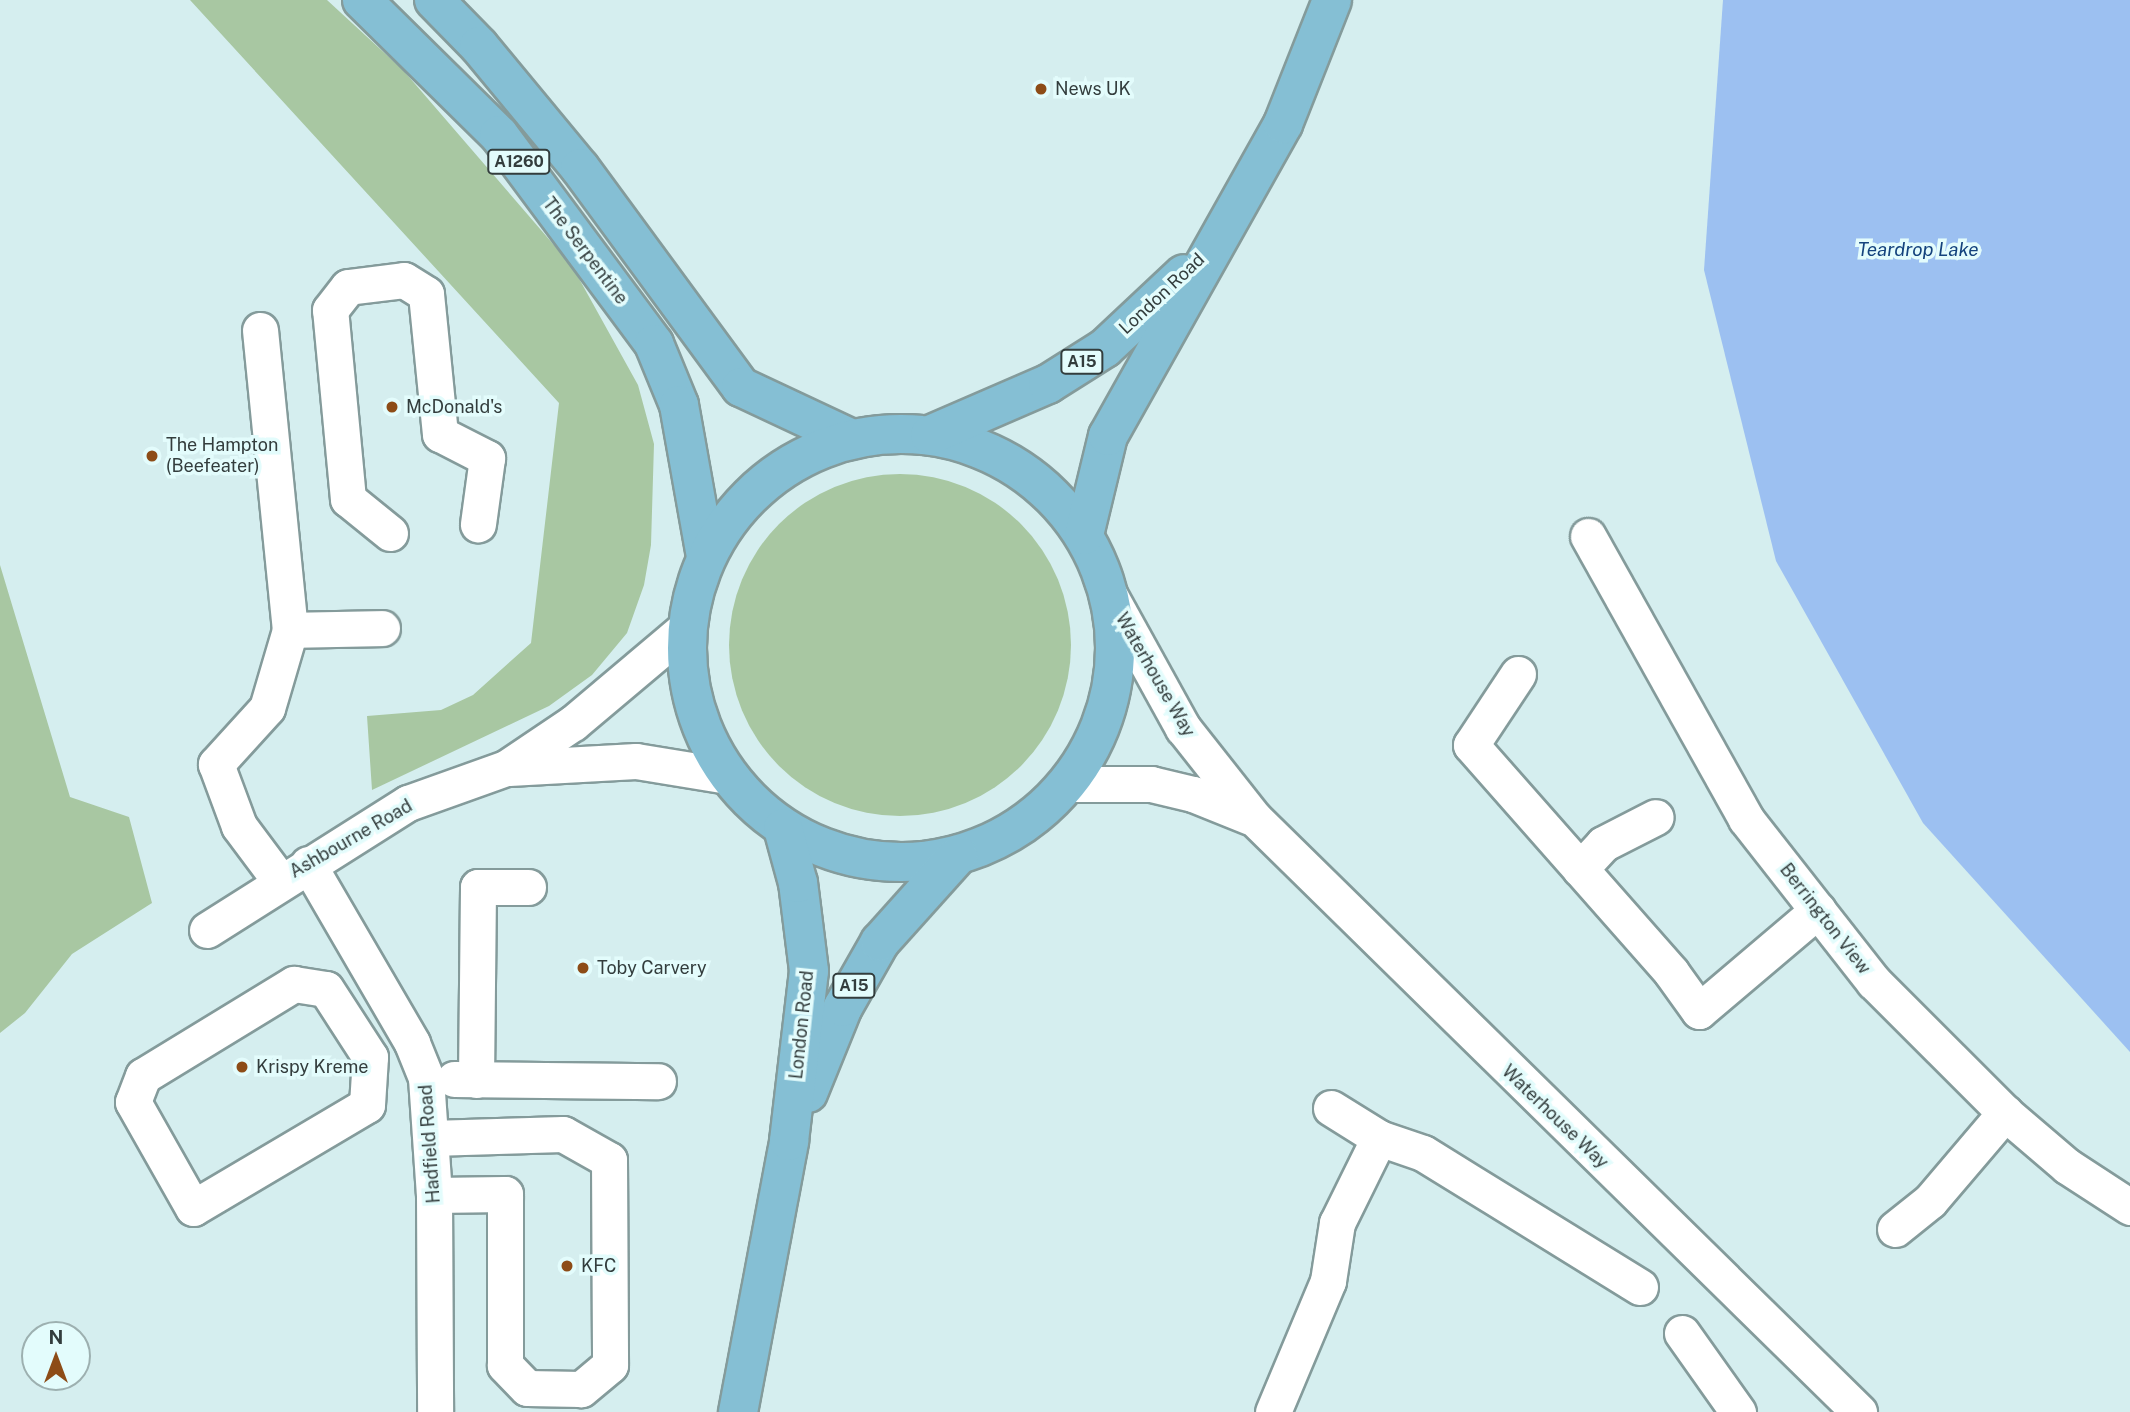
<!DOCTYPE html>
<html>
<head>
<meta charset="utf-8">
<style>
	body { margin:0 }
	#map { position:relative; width:2130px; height:1412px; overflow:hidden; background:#d5eeef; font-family:"Public Sans",sans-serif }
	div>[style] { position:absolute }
	.green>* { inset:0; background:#a8c7a2 }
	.round { border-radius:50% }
	.water>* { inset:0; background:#9cc0f1 }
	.roads { filter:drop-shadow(2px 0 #849b9b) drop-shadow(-2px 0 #849b9b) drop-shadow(0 2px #849b9b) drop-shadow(0 -2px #849b9b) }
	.minor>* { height:35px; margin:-17.5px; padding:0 17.5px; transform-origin:17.5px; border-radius:17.5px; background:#fff }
	.major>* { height:38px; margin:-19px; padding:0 19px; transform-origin:19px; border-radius:19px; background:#85bfd4 }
	.major>.ring { margin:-19px; padding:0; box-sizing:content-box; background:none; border:38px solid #85bfd4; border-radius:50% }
	.dots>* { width:19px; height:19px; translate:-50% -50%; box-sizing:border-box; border:4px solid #e3fcfc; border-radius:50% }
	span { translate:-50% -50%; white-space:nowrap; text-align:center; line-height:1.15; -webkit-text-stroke:7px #e3fcfc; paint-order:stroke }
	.shield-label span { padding:2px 5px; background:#e3fcfc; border:2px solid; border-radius:5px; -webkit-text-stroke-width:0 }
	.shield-label { font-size:16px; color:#333d3d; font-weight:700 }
	.poi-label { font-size:18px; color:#333d3d }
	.left { translate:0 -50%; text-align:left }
	.street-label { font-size:18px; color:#333d3d }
	.water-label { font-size:19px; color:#14437d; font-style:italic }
	.north { position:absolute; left:21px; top:1321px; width:70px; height:70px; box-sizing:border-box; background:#e3fcfc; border:2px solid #9db0b0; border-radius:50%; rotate:0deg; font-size:19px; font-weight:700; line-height:28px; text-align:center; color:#333d3d }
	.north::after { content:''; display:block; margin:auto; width:24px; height:32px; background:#8d4c17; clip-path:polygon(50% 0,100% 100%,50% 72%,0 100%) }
</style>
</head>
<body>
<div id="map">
	<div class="green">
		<i style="clip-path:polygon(190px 0,327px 0,403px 70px,572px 266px,638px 385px,654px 444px,651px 545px,644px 585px,627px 633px,592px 675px,549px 706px,372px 790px,367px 716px,441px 710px,473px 695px,531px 643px,559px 403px)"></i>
		<i class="round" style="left:729px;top:474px;width:342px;height:342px"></i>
		<i style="clip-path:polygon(0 565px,70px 797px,129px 817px,152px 903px,72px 954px,25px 1013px,0 1033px)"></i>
	</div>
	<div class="water">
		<i style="clip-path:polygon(1723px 0,2130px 0,2130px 1052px,1923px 823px,1776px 561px,1704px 270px)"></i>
	</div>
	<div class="roads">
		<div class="minor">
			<i style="left:260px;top:330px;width:301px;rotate:84.3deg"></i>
			<i style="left:290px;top:630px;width:81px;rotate:106.4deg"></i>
			<i style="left:267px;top:708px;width:76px;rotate:132.3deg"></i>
			<i style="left:216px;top:764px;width:66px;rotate:69.6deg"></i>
			<i style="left:239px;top:826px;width:69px;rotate:53.3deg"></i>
			<i style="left:390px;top:533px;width:54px;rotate:-141deg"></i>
			<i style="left:348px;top:499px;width:190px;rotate:-95.4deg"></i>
			<i style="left:330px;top:310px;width:29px;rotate:-52deg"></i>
			<i style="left:348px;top:287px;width:56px;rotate:-7.1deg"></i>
			<i style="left:404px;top:280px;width:26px;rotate:32deg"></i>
			<i style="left:426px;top:294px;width:141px;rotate:84.3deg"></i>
			<i style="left:440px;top:434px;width:53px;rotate:27.1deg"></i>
			<i style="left:487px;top:458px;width:67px;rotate:97.8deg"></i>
			<i style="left:1588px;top:536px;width:324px;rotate:60.8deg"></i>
			<i style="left:1746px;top:819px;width:207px;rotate:51.9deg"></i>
			<i style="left:1874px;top:982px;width:185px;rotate:45deg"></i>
			<i style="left:2005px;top:1113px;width:82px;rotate:40.5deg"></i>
			<i style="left:2067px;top:1166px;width:75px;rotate:33.1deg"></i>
			<i style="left:1110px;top:596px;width:151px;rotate:61.1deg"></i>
			<i style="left:1183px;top:728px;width:115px;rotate:51.7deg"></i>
			<i style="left:1254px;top:818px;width:848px;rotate:44.47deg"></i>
			<i style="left:290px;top:630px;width:92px;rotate:-1.2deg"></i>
			<i style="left:1518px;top:674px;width:85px;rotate:123.5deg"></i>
			<i style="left:1471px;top:745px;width:303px;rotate:48.6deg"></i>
			<i style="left:1671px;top:972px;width:48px;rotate:54.3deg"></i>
			<i style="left:1699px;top:1011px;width:156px;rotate:-40.3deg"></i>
			<i style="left:509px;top:768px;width:127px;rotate:-3.2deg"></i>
			<i style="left:636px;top:761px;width:93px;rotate:9.3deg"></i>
			<i style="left:1068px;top:784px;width:83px"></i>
			<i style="left:1151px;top:784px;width:43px;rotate:13.4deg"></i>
			<i style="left:1193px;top:794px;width:61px;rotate:22deg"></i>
			<i style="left:308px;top:864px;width:207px;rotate:59.8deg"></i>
			<i style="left:412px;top:1043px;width:38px;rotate:68deg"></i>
			<i style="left:426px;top:1078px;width:117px;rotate:86.1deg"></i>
			<i style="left:434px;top:1195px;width:217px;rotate:89.7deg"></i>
			<i style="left:1580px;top:869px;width:34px;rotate:-47deg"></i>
			<i style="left:1603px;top:844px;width:59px;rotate:-27deg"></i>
			<i style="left:207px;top:930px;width:238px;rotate:-32.3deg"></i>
			<i style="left:408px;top:803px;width:104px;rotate:-19.7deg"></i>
			<i style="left:506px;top:768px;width:81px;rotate:-33.9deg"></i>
			<i style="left:573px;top:723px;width:149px;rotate:-40.1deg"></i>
			<i style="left:294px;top:984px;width:32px;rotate:9deg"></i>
			<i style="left:326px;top:989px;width:81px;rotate:57.1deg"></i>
			<i style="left:370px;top:1057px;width:48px;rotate:93.6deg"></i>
			<i style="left:367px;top:1105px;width:202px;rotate:149.4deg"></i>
			<i style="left:193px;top:1208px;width:122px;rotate:-119.5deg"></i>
			<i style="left:133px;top:1102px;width:28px;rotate:-69deg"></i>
			<i style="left:143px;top:1076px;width:177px;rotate:-31.4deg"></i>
			<i style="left:454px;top:1079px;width:204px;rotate:0.6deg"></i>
			<i style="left:476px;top:1080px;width:193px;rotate:-89.4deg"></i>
			<i style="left:478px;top:887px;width:50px"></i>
			<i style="left:1331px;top:1108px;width:57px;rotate:32deg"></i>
			<i style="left:1379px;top:1138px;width:46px;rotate:18.8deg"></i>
			<i style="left:1423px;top:1153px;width:255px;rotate:31.7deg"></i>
			<i style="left:431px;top:1138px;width:132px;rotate:-1.7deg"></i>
			<i style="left:563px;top:1134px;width:53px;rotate:29.5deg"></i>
			<i style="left:609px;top:1160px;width:205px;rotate:89.7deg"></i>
			<i style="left:610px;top:1365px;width:38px;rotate:140deg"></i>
			<i style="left:581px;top:1389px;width:54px;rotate:-178.9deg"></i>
			<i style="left:527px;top:1388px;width:32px;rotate:-134deg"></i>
			<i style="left:505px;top:1365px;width:171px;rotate:-90deg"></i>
			<i style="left:505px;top:1194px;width:71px;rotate:179.2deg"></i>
			<i style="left:1895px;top:1229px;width:45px;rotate:-38.7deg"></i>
			<i style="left:1930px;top:1201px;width:116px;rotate:-49.6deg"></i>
			<i style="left:1682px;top:1333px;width:97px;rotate:54.7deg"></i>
			<i style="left:1273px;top:1412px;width:142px;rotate:-67.2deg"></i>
			<i style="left:1328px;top:1281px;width:59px;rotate:-81.2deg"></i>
			<i style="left:1337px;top:1223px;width:95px;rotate:-63.7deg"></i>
		</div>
		<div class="major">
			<i style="left:362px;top:0;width:192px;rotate:44.6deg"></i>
			<i style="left:499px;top:135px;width:260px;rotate:53.4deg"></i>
			<i style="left:654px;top:344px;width:66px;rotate:67.7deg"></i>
			<i style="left:679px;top:405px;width:154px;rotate:79.9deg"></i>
			<i style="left:434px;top:0;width:64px;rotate:45.6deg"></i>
			<i style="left:479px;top:46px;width:158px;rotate:50.4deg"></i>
			<i style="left:580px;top:168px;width:272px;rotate:53.7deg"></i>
			<i style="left:741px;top:387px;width:123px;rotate:25.1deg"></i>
			<i class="ring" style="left:687px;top:434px;width:390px;height:390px"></i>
			<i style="left:930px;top:435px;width:129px;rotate:-23.4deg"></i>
			<i style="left:1048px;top:384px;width:67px;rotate:-32.3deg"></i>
			<i style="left:1105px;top:348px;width:108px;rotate:-43.1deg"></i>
			<i style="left:1084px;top:535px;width:102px;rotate:-76.4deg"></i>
			<i style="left:1108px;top:436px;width:358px;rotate:-60.7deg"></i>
			<i style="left:1283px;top:124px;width:133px;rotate:-68.4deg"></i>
			<i style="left:808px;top:1093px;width:93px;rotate:-67.9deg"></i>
			<i style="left:843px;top:1007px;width:75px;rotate:-60.4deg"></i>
			<i style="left:880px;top:942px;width:117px;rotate:-48.1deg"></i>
			<i style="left:738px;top:1412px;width:276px;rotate:-79.3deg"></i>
			<i style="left:789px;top:1141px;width:171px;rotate:-83.3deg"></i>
			<i style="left:809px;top:971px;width:89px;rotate:-97.1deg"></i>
			<i style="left:798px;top:883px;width:57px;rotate:-105.3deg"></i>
		</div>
	</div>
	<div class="dots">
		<i style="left:1041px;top:89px;background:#8d4c17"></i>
		<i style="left:392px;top:407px;background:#8d4c17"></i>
		<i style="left:152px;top:456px;background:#8d4c17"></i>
		<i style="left:583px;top:968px;background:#8d4c17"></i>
		<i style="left:242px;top:1067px;background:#8d4c17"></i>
		<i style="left:567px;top:1266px;background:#8d4c17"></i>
	</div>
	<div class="shield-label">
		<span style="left:519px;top:162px">A1260</span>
		<span style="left:1082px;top:362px">A15</span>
		<span style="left:854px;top:986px">A15</span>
	</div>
	<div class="poi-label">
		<span class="left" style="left:1055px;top:89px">News UK</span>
		<span class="left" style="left:406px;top:407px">McDonald's</span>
		<span class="left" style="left:166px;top:456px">The Hampton<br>(Beefeater)</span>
		<span class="left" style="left:597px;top:968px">Toby Carvery</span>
		<span class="left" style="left:256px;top:1067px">Krispy Kreme</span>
		<span class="left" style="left:581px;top:1266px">KFC</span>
	</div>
	<div class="street-label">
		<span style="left:585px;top:251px;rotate:53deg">The Serpentine</span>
		<span style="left:1162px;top:294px;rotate:-43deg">London Road</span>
		<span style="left:1155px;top:675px;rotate:60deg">Waterhouse Way</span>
		<span style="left:351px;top:839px;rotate:-30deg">Ashbourne Road</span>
		<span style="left:1825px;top:919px;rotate:52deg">Berrington View</span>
		<span style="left:802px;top:1025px;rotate:-84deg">London Road</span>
		<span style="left:1555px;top:1117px;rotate:44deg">Waterhouse Way</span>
		<span style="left:430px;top:1144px;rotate:-94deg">Hadfield Road</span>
	</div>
	<div class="water-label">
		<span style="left:1918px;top:250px">Teardrop Lake</span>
	</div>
	<div class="north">N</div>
</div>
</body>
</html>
